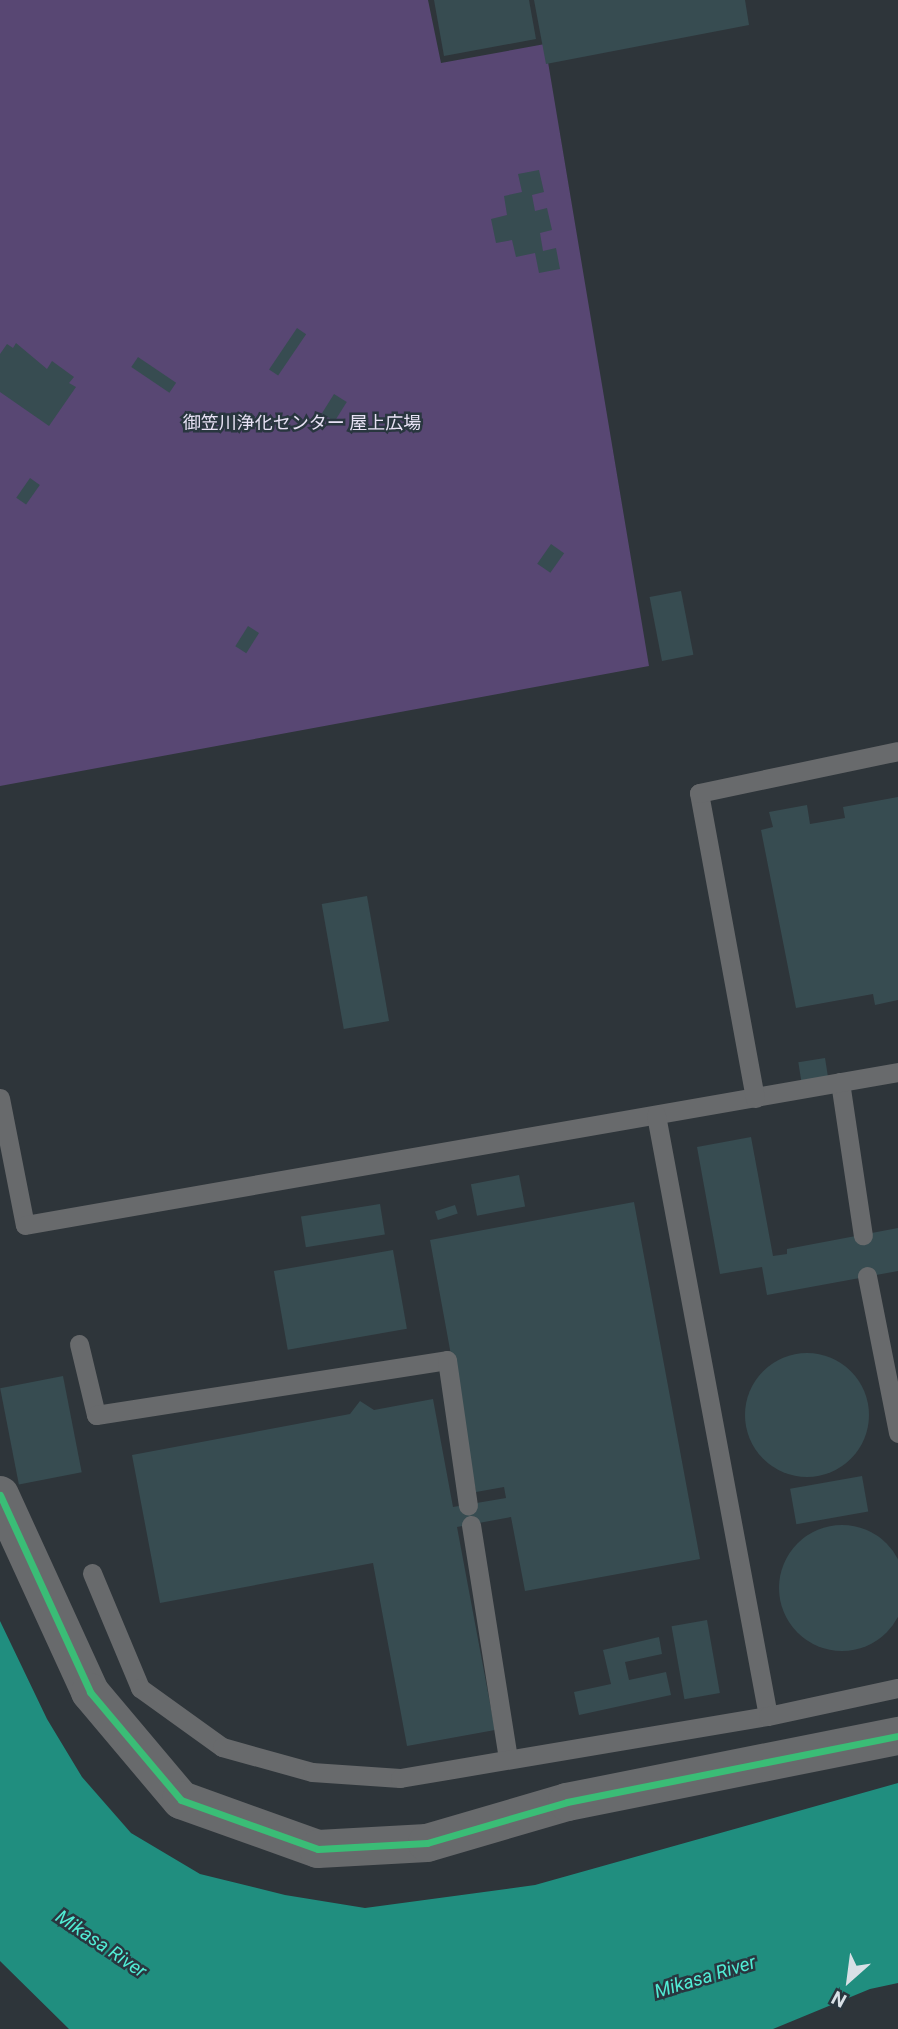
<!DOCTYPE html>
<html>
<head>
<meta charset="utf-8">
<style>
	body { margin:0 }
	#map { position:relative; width:898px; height:2029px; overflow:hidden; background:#2e353a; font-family:Roboto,"Noto Sans JP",sans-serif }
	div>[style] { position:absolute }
	.green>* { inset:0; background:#584773 }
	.water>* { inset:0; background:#208e7f }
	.building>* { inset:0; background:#374c51; transform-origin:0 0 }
	.round { border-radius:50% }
	.service>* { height:19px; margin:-9.5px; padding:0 9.5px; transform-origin:9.5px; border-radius:9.5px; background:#686a6c }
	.minor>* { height:38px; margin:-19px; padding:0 19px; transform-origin:19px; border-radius:19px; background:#686a6c }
	.cycleway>* { height:7px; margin:-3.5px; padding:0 3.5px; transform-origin:3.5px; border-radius:3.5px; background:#3abd76 }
	span { translate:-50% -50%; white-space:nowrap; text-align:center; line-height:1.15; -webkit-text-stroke:5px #29363f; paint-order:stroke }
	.park-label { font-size:18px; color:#e7e1f4 }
	.water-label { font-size:19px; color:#51ecd5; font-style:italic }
	.north { position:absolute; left:814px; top:1945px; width:70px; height:70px; -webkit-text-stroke:5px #29363f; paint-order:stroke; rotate:208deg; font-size:19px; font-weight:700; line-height:28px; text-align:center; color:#d8e0e6 }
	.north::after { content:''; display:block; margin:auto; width:24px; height:32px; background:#d8e0e6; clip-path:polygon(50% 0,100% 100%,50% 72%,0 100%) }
</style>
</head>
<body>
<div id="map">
	<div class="green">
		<i style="clip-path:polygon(0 0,428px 0,441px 63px,545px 44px,649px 666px,0 786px)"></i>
	</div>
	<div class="water">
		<i style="clip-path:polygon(0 1621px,47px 1719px,82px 1777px,131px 1833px,200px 1874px,285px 1895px,365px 1908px,535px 1885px,898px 1783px,898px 1983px,870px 1989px,773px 2029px,69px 2029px,0 1961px)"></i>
	</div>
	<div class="building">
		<i style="clip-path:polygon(434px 0,529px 0,536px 39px,444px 56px)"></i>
		<i style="clip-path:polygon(534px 0,745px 0,749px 25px,546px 64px)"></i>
		<i style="clip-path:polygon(539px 170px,544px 192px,532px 195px,535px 211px,547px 208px,552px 230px,540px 233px,543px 251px,556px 248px,560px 269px,539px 273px,535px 253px,516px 257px,512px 240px,496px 243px,491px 219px,507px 215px,504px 196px,522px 192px,518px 174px)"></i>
		<i style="left:297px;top:328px;width:11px;height:50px;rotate:34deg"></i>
		<i style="clip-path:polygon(16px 343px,47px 369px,52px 361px,74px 377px,69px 383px,76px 387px,49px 426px,0 392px,0 354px,7px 344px,13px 348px)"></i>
		<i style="left:138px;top:357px;width:46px;height:12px;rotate:34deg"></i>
		<i style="left:334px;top:394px;width:15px;height:23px;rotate:32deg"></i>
		<i style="left:30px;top:478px;width:12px;height:24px;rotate:35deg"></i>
		<i style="left:551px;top:544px;width:16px;height:24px;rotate:35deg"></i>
		<i style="left:681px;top:591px;width:65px;height:32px;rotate:79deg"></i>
		<i style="left:248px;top:626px;width:13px;height:24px;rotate:32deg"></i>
		<i style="clip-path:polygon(898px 797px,898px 1000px,875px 1005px,873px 994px,796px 1008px,761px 830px,773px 827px,769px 812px,807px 805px,810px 824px,845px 818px,843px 807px)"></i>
		<i style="left:367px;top:896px;width:127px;height:46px;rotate:80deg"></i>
		<i style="left:825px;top:1058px;width:24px;height:27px;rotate:81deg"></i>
		<i style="clip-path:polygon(751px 1137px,773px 1256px,787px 1254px,787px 1249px,898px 1228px,898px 1271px,767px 1295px,762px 1267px,720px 1274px,697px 1147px)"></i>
		<i style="left:519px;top:1175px;width:32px;height:49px;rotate:79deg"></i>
		<i style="clip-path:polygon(634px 1202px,700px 1559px,525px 1591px,511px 1517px,457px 1527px,495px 1730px,407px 1746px,373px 1563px,160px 1603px,132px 1455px,350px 1414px,360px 1401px,374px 1410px,433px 1399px,453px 1507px,506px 1498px,504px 1487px,476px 1492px,430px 1240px)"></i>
		<i style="left:380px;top:1204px;width:31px;height:80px;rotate:81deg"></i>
		<i style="left:455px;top:1205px;width:9px;height:21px;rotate:72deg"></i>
		<i style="left:393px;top:1250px;width:80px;height:121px;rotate:80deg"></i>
		<i class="round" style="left:745px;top:1353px;width:124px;height:124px"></i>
		<i style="left:63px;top:1376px;width:98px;height:64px;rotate:79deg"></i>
		<i style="left:862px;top:1476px;width:36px;height:73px;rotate:80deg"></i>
		<i class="round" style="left:779px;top:1525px;width:126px;height:126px"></i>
		<i style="left:707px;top:1620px;width:74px;height:36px;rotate:80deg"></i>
		<i style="clip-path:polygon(659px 1637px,662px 1654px,625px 1662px,629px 1680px,666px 1672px,671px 1695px,579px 1715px,574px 1692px,611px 1684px,603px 1650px)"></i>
	</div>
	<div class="service">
		<i style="left:840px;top:1082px;width:155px;rotate:81.5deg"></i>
		<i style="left:0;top:1098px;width:129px;rotate:78.9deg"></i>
		<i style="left:25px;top:1225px;width:886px;rotate:-9.94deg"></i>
		<i style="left:755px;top:1098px;width:310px;rotate:-100.4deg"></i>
		<i style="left:699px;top:793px;width:203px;rotate:-11.9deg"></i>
		<i style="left:656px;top:1115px;width:611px;rotate:79.44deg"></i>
		<i style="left:867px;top:1276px;width:160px;rotate:78.8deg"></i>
		<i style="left:79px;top:1344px;width:73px;rotate:76.5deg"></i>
		<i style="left:96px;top:1415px;width:355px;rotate:-8.9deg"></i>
		<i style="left:447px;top:1360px;width:147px;rotate:81.8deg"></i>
		<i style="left:471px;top:1525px;width:236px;rotate:81deg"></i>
		<i style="left:92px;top:1573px;width:125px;rotate:67.3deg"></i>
		<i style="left:140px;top:1688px;width:101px;rotate:35.7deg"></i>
		<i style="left:222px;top:1747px;width:93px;rotate:15.5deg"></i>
		<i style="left:312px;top:1772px;width:88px;rotate:3.9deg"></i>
		<i style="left:400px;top:1778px;width:373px;rotate:-9.6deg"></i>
		<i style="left:768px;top:1716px;width:133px;rotate:-12.2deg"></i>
	</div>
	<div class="minor">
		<i style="left:0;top:1495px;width:217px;rotate:65.4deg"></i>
		<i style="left:90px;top:1692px;width:141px;rotate:49.9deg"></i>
		<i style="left:181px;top:1800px;width:145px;rotate:19.7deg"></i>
		<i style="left:318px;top:1849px;width:109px;rotate:-3.2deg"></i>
		<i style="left:427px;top:1843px;width:146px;rotate:-16.3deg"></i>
		<i style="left:567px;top:1802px;width:338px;rotate:-11.3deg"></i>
	</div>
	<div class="cycleway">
		<i style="left:0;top:1495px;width:217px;rotate:65.4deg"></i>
		<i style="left:90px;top:1692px;width:141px;rotate:49.9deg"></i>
		<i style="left:181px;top:1800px;width:145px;rotate:19.7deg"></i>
		<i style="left:318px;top:1849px;width:109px;rotate:-3.2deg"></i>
		<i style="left:427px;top:1843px;width:146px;rotate:-16.3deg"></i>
		<i style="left:567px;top:1802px;width:338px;rotate:-11.3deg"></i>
	</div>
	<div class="park-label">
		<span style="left:302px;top:423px">御笠川浄化センター 屋上広場</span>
	</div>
	<div class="water-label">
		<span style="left:101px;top:1944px;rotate:34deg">Mikasa River</span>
		<span style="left:705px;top:1977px;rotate:-17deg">Mikasa River</span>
	</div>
	<div class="north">N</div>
</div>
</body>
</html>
